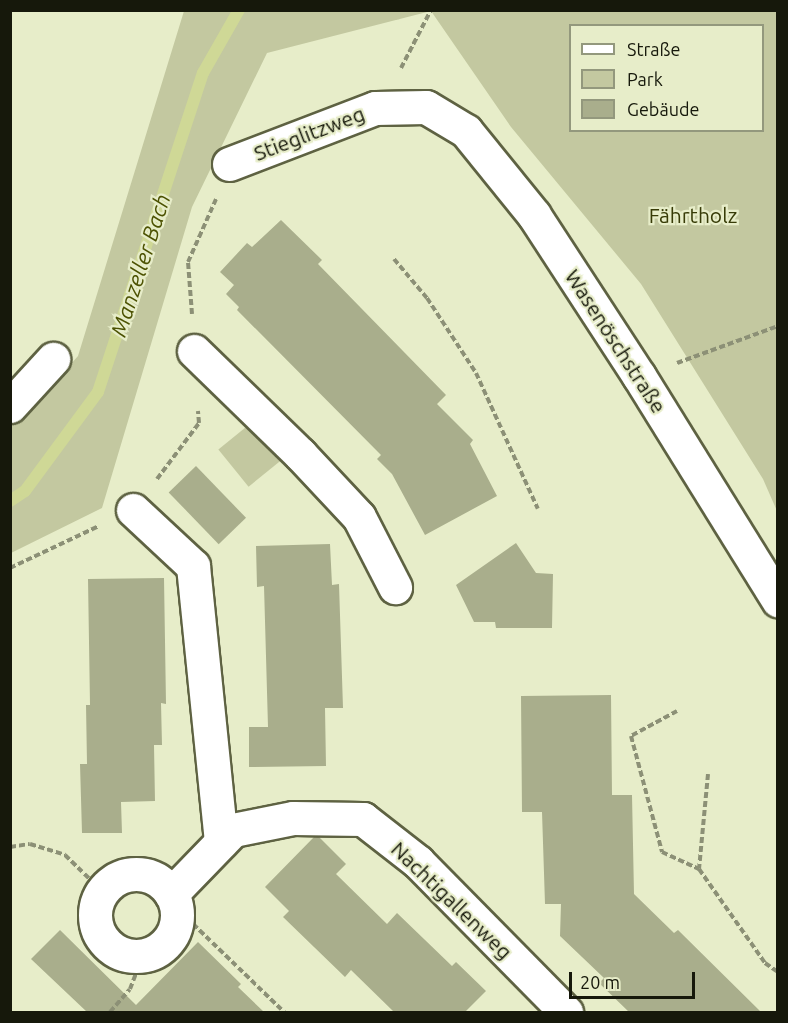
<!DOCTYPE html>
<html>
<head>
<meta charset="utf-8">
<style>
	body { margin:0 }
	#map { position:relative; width:788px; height:1023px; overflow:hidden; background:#e7edc9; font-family:Ubuntu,sans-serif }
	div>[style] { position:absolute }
	.green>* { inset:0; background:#c3c8a0; transform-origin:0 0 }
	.stream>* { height:12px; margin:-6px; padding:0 6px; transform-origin:6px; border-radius:6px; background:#cfd896 }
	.building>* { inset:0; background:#a9ae8c; transform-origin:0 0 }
	.path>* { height:4px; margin-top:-2px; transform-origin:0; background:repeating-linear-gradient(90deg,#8c9076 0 6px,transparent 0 9px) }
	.roads { filter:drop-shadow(2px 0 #5e6242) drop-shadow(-2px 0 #5e6242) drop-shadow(0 2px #5e6242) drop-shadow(0 -2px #5e6242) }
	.minor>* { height:33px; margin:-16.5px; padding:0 16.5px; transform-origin:16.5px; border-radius:16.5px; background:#fff }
	.minor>.ring { margin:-16.5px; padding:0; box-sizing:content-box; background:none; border:33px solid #fff; border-radius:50% }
	span { translate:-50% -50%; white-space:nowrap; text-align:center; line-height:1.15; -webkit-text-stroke:4.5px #e7edc9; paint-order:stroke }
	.street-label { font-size:21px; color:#16180b }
	.park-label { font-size:21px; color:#373b07 }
	.water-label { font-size:22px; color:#4c5202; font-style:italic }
	.frame { position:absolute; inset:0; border:12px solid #16180b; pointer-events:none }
	.legend { position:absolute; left:569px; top:24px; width:195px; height:108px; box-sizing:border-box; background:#e7edc9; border:2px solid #93987d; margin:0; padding:8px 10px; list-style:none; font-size:18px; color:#16180b }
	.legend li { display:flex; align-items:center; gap:12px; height:30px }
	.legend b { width:30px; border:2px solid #93987d }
	.scale { position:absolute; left:569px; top:972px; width:126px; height:27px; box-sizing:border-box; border:3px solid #16180b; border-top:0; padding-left:8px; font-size:18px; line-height:21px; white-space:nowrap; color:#16180b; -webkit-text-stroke:4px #e7edc9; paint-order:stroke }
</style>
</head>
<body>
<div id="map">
	<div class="green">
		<i style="clip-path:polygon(evenodd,184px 11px,777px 11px,777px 511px,763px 479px,641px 284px,511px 127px,431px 11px,267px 53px,192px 207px,102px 508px,11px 553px,10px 425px,29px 411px,78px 356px,184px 11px,570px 26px,762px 26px,762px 130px,570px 130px,570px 26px)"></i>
		<i style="left:251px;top:423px;width:48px;height:42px;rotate:51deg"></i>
	</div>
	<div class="stream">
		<i style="left:10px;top:501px;width:18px;rotate:-34deg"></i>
		<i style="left:25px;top:491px;width:123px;rotate:-53.6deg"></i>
		<i style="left:98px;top:392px;width:336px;rotate:-71.8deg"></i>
		<i style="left:203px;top:73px;width:73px;rotate:-60.3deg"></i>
	</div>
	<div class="building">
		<i style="clip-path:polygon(281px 220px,322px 260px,318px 264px,446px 395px,437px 404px,473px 440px,470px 444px,497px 496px,425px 535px,392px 474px,377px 459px,381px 455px,237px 310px,239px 307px,226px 294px,234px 285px,220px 272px,247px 243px,252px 247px)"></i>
		<i style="left:196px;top:466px;width:72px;height:38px;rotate:46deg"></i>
		<i style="clip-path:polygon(516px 543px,536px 573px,553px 574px,552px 628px,496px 628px,495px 622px,474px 622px,456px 585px)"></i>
		<i style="clip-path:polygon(330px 544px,332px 585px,339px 584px,343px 708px,325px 708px,326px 766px,249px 767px,249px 727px,268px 727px,264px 586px,257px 587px,256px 546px)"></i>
		<i style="clip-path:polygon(164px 578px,166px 704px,161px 703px,162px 745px,154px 745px,155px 801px,121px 802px,122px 833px,82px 833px,80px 764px,87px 764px,86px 705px,90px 705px,88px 579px)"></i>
		<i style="clip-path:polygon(611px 695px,612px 795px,632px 795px,634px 894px,674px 933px,678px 930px,761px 1012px,629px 1012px,599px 983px,604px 978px,560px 936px,561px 904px,545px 904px,542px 812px,522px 812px,521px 696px)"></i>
		<i style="clip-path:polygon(314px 837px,319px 837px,346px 864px,336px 874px,387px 924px,397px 913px,452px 966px,456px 962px,486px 991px,465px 1012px,394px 1012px,351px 970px,345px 977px,283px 917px,289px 911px,265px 887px)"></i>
		<i style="clip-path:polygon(60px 930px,136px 1005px,198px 942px,241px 984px,238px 987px,264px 1012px,87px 1012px,31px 959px)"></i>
	</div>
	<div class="path">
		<i style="left:401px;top:68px;width:65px;rotate:-62.7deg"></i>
		<i style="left:394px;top:259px;width:51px;rotate:49.8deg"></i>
		<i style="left:427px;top:298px;width:90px;rotate:56.8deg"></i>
		<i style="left:476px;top:373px;width:149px;rotate:65.5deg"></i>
		<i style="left:192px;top:314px;width:52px;rotate:-94.4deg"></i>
		<i style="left:188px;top:262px;width:69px;rotate:-66deg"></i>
		<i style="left:677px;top:363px;width:108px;rotate:-20.1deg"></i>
		<i style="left:157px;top:479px;width:70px;rotate:-53.1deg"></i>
		<i style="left:199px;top:423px;width:12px;rotate:-95deg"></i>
		<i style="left:10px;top:568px;width:98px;rotate:-25.3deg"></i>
		<i style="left:677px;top:711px;width:52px;rotate:151.5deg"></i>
		<i style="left:631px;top:736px;width:120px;rotate:75deg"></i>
		<i style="left:662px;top:852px;width:41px;rotate:24.7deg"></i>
		<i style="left:708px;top:774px;width:95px;rotate:95.4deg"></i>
		<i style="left:699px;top:869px;width:115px;rotate:54.9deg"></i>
		<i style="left:765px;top:963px;width:16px;rotate:35deg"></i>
		<i style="left:10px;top:847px;width:20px;rotate:-9deg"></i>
		<i style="left:30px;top:844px;width:37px;rotate:17deg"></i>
		<i style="left:65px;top:855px;width:52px;rotate:44.2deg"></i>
		<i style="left:193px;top:924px;width:127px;rotate:44deg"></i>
		<i style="left:110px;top:1012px;width:30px;rotate:-49deg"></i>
		<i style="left:130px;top:989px;width:34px;rotate:-69deg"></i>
	</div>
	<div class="roads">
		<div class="minor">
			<i style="left:229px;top:164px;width:156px;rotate:-21deg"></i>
			<i style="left:375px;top:108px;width:51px;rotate:-1.1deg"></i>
			<i style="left:426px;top:107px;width:47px;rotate:31deg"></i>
			<i style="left:466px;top:131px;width:108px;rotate:51deg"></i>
			<i style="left:534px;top:215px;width:192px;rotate:56.9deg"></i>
			<i style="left:639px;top:376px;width:264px;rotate:58.2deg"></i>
			<i style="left:194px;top:351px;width:148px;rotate:44.2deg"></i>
			<i style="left:300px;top:454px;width:86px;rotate:46.9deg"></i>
			<i style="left:359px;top:517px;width:79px;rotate:62.8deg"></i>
			<i style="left:10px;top:406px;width:64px;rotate:-47.5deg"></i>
			<i style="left:133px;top:510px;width:82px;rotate:43deg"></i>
			<i style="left:193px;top:566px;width:277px;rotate:84.2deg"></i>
			<i class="ring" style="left:95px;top:874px;width:49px;height:49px"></i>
			<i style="left:171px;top:894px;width:89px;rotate:-45.9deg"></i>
			<i style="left:233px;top:830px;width:61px;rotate:-11.3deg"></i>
			<i style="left:293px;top:818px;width:70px;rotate:0.8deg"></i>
			<i style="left:363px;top:819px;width:70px;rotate:38deg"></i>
			<i style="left:418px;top:862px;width:211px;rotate:45.4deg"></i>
		</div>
	</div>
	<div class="street-label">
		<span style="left:309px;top:133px;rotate:-21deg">Stieglitzweg</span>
		<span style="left:616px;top:341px;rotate:57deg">Wasenöschstraße</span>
		<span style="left:452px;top:900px;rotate:44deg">Nachtigallenweg</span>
	</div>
	<div class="park-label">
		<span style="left:693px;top:215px">Fährtholz</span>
	</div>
	<div class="water-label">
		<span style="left:140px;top:265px;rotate:-72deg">Manzeller Bach</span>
	</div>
	<div class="frame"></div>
	<ul class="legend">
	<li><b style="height:8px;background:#fff"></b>Straße</li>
	<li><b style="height:16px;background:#c3c8a0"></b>Park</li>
	<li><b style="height:16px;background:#a9ae8c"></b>Gebäude</li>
	</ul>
	<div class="scale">20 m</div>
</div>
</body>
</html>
